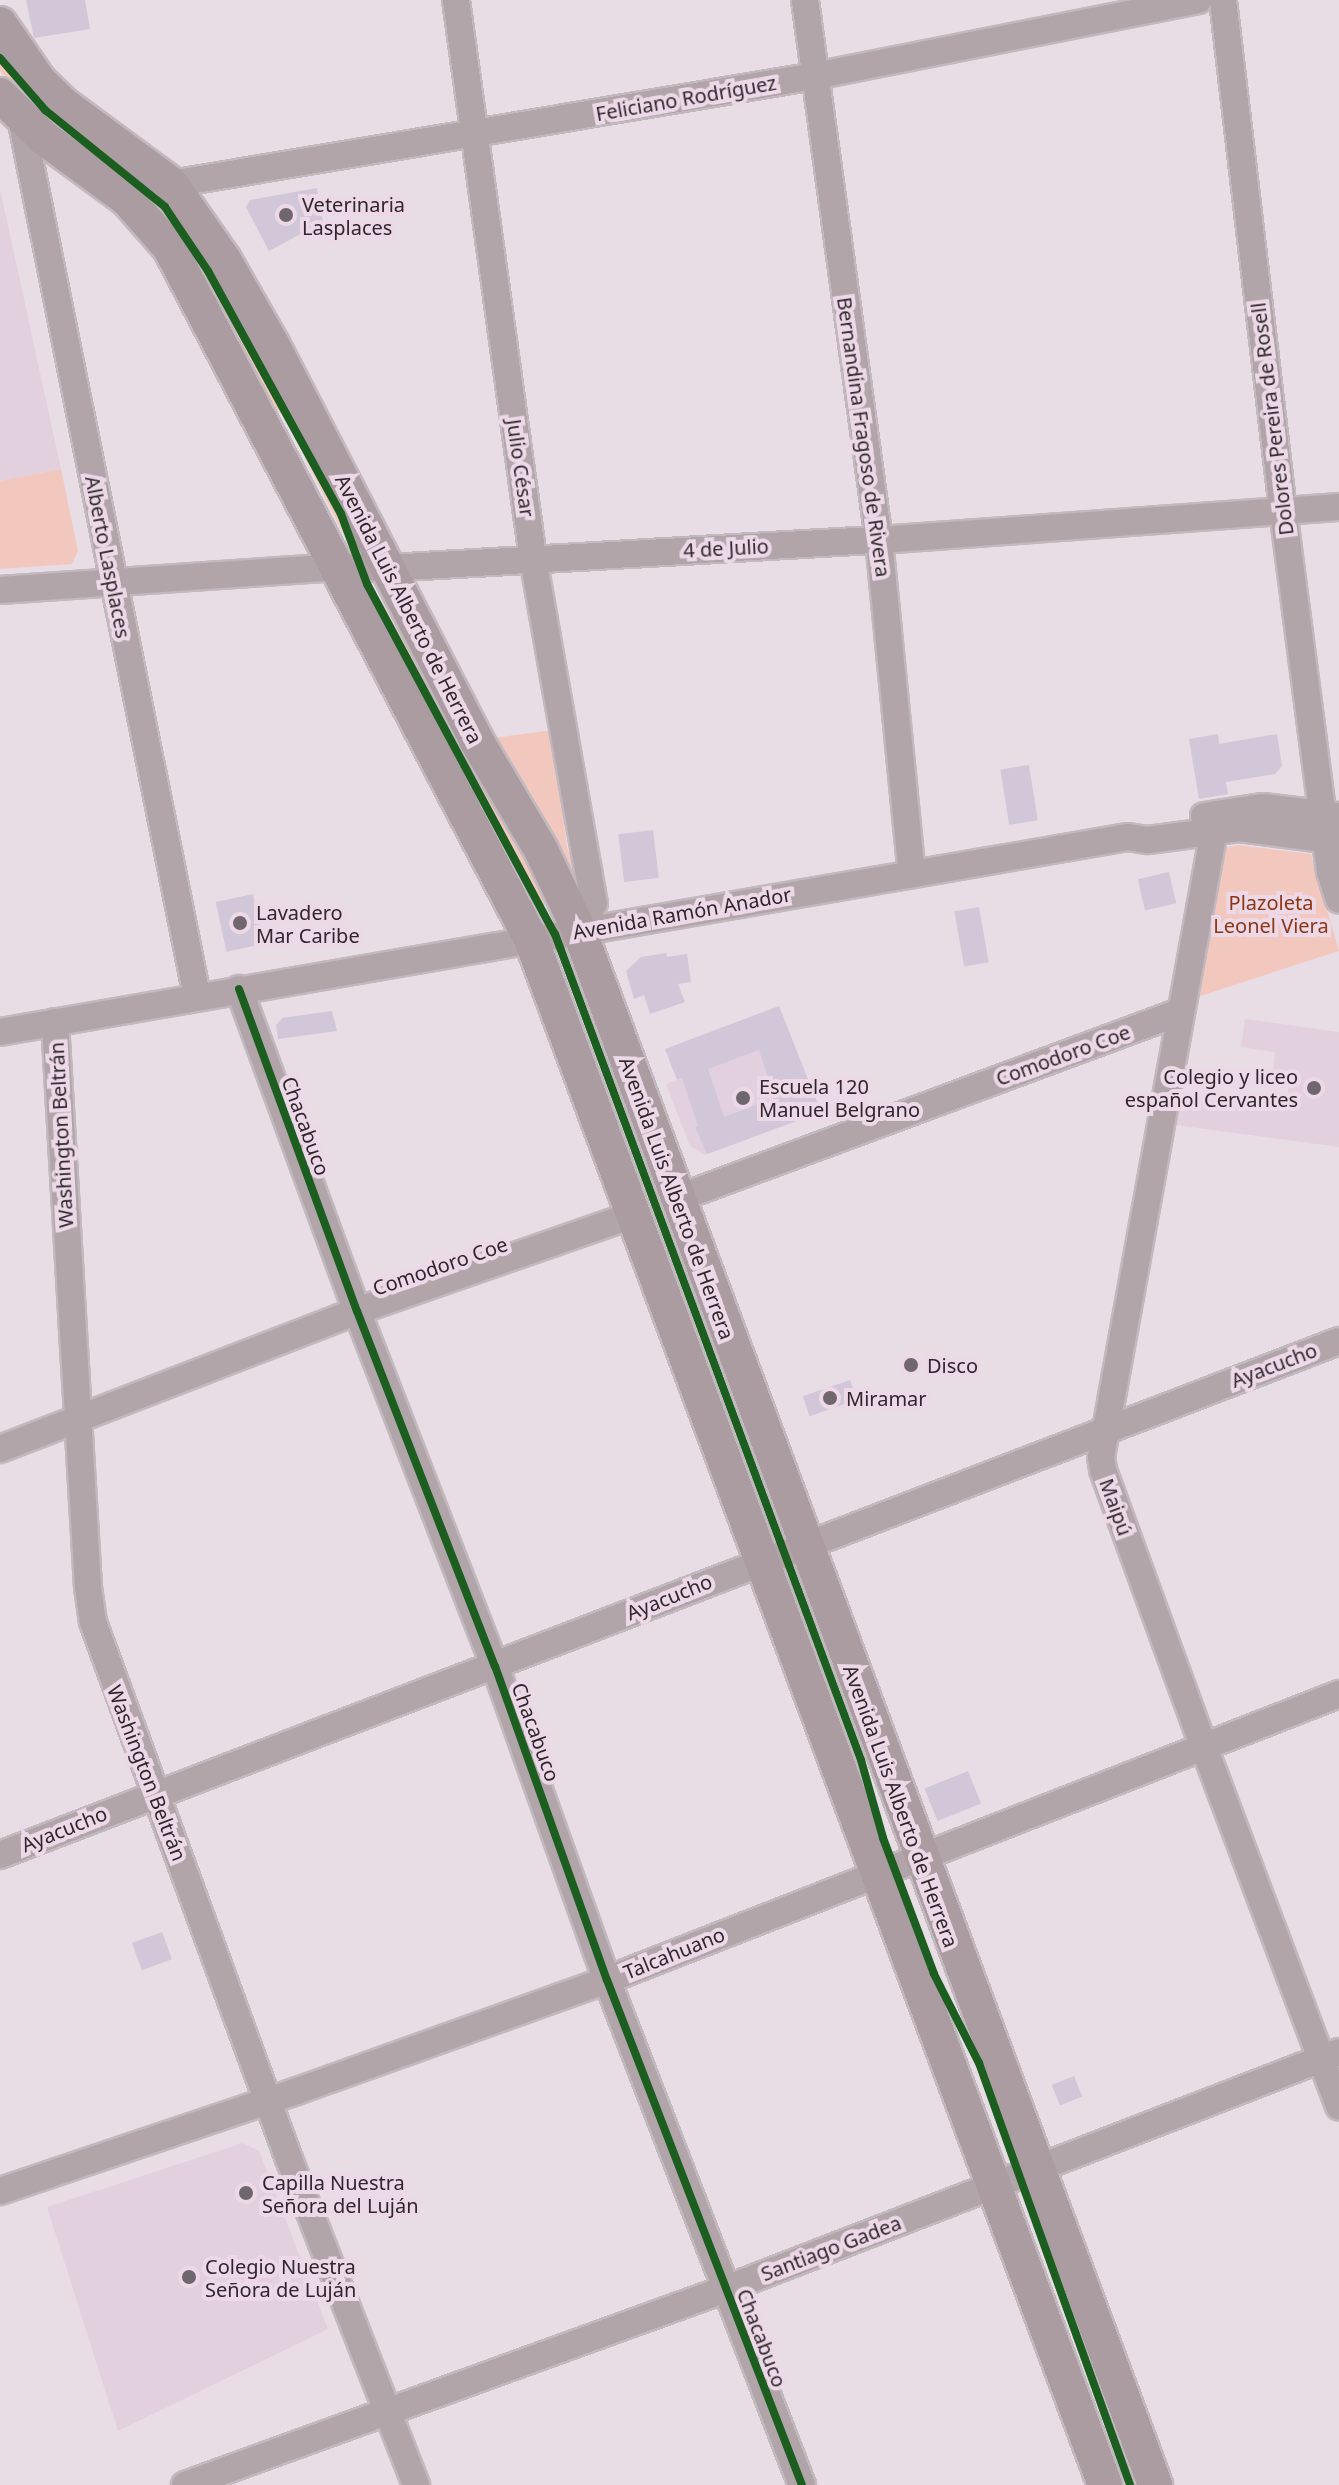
<!DOCTYPE html>
<html>
<head>
<meta charset="utf-8">
<style>
	body { margin:0 }
	#map { position:relative; width:1339px; height:2485px; overflow:hidden; background:#e8dce5; font-family:"Noto Sans",sans-serif }
	div>[style] { position:absolute }
	.built>* { inset:0; background:#e3d0de }
	.green>* { inset:0; background:#f2c8be }
	.building>* { inset:0; background:#d1c7d8; transform-origin:0 0 }
	.roads { filter:drop-shadow(2px 0 #c2b9bf) drop-shadow(-2px 0 #c2b9bf) drop-shadow(0 2px #c2b9bf) drop-shadow(0 -2px #c2b9bf) }
	.minor>* { height:26px; margin:-13px; padding:0 13px; transform-origin:13px; border-radius:13px; background:#b1a5a9 }
	.major>* { height:34px; margin:-17px; padding:0 17px; transform-origin:17px; border-radius:17px; background:#ab9ca2 }
	.cycleway>* { height:8px; margin:-4px; padding:0 4px; transform-origin:4px; border-radius:4px; background:#1b5e20 }
	.dots>* { width:22px; height:22px; translate:-50% -50%; box-sizing:border-box; border:4px solid #ecd8e7; border-radius:50% }
	span { translate:-50% -50%; white-space:nowrap; text-align:center; line-height:1.15; -webkit-text-stroke:8px #ecd8e7; paint-order:stroke }
	.street-label { font-size:20px; color:#2f272d }
	.poi-label { font-size:20px; color:#2f272d }
	.left { translate:0 -50%; text-align:left }
	.right { translate:-100% -50%; text-align:right }
	.park-label { font-size:20px; color:#8d3612 }
</style>
</head>
<body>
<div id="map">
	<div class="built">
		<i style="clip-path:polygon(0 189px,61px 469px,0 481px)"></i>
		<i style="clip-path:polygon(1245px 1019px,1339px 1032px,1339px 1147px,1176px 1125px,1180px 1095px,1285px 1111px,1289px 1082px,1272px 1079px,1275px 1052px,1241px 1047px)"></i>
		<i style="clip-path:polygon(791px 1038px,821px 1112px,705px 1155px,690px 1146px,666px 1084px)"></i>
		<i style="clip-path:polygon(243px 2143px,259px 2151px,328px 2329px,118px 2431px,47px 2207px)"></i>
	</div>
	<div class="green">
		<i style="clip-path:polygon(0 48px,171px 202px,159px 211px,25px 100px,0 71px)"></i>
		<i style="clip-path:polygon(189px 224px,357px 534px,345px 537px,285px 418px,258px 388px,174px 232px)"></i>
		<i style="clip-path:polygon(61px 469px,78px 551px,72px 564px,0 569px,0 481px)"></i>
		<i style="clip-path:polygon(382px 602px,474px 772px,503px 805px,556px 898px,534px 911px,371px 609px)"></i>
		<i style="clip-path:polygon(553px 730px,567px 848px,576px 867px,580px 894px,494px 738px)"></i>
		<i style="clip-path:polygon(1237px 845px,1311px 854px,1339px 951px,1200px 996px,1221px 855px,1224px 848px)"></i>
	</div>
	<div class="building">
		<i style="clip-path:polygon(26px 0,85px 0,90px 29px,34px 38px)"></i>
		<i style="clip-path:polygon(317px 188px,323px 222px,269px 251px,246px 207px,250px 200px)"></i>
		<i style="clip-path:polygon(1218px 734px,1219px 744px,1277px 734px,1282px 766px,1275px 774px,1226px 782px,1228px 794px,1199px 799px,1189px 739px)"></i>
		<i style="left:1029px;top:765px;width:56px;height:29px;rotate:81deg"></i>
		<i style="left:653px;top:830px;width:48px;height:35px;rotate:83deg"></i>
		<i style="left:1169px;top:872px;width:32px;height:32px;rotate:77deg"></i>
		<i style="left:253px;top:894px;width:51px;height:38px;rotate:78deg"></i>
		<i style="left:979px;top:907px;width:56px;height:25px;rotate:80deg"></i>
		<i style="clip-path:polygon(666px 953px,667px 957px,687px 954px,691px 982px,678px 984px,685px 1002px,650px 1014px,644px 995px,634px 999px,626px 971px,641px 957px)"></i>
		<i style="clip-path:polygon(evenodd,779px 1006px,821px 1112px,707px 1154px,695px 1127px,698px 1126px,682px 1078px,677px 1080px,665px 1049px,779px 1006px,759px 1050px,775px 1098px,724px 1117px,708px 1069px,759px 1050px)"></i>
		<i style="clip-path:polygon(332px 1011px,337px 1031px,278px 1039px,276px 1025px,282px 1018px)"></i>
		<i style="left:850px;top:1380px;width:21px;height:50px;rotate:71deg"></i>
		<i style="left:968px;top:1771px;width:35px;height:47px;rotate:68deg"></i>
		<i style="left:162px;top:1932px;width:29px;height:32px;rotate:70deg"></i>
		<i style="left:1074px;top:2076px;width:22px;height:24px;rotate:68deg"></i>
	</div>
	<div class="roads">
		<div class="minor">
			<i style="left:456px;top:0;width:563px;rotate:82.14deg"></i>
			<i style="left:533px;top:558px;width:350px;rotate:80deg"></i>
			<i style="left:594px;top:903px;width:31px;rotate:119deg"></i>
			<i style="left:805px;top:0;width:545px;rotate:82.2deg"></i>
			<i style="left:879px;top:540px;width:336px;rotate:84.4deg"></i>
			<i style="left:1223px;top:0;width:514px;rotate:83.29deg"></i>
			<i style="left:1283px;top:510px;width:365px;rotate:82.6deg"></i>
			<i style="left:1330px;top:872px;width:29px;rotate:72deg"></i>
			<i style="left:21px;top:118px;width:895px;rotate:78.66deg"></i>
			<i style="left:171px;top:184px;width:653px;rotate:-9.52deg"></i>
			<i style="left:815px;top:76px;width:391px;rotate:-11.2deg"></i>
			<i style="left:0;top:590px;width:339px;rotate:-3.9deg"></i>
			<i style="left:338px;top:567px;width:50px;rotate:1.1deg"></i>
			<i style="left:388px;top:568px;width:492px;rotate:-3.3deg"></i>
			<i style="left:879px;top:540px;width:461px;rotate:-4.1deg"></i>
			<i style="left:1204px;top:816px;width:60px;rotate:-8.7deg"></i>
			<i style="left:1263px;top:807px;width:77px;rotate:6.8deg"></i>
			<i style="left:1214px;top:831px;width:636px;rotate:100.23deg"></i>
			<i style="left:1101px;top:1457px;width:13px;rotate:81deg"></i>
			<i style="left:1103px;top:1470px;width:295px;rotate:70deg"></i>
			<i style="left:1204px;top:1747px;width:384px;rotate:69.4deg"></i>
			<i style="left:239px;top:989px;width:343px;rotate:69.9deg"></i>
			<i style="left:357px;top:1311px;width:381px;rotate:68.8deg"></i>
			<i style="left:495px;top:1666px;width:333px;rotate:70.4deg"></i>
			<i style="left:607px;top:1980px;width:541px;rotate:68.89deg"></i>
			<i style="left:55px;top:1022px;width:566px;rotate:86.66deg"></i>
			<i style="left:88px;top:1587px;width:35px;rotate:82deg"></i>
			<i style="left:93px;top:1622px;width:572px;rotate:69.95deg"></i>
			<i style="left:289px;top:2159px;width:350px;rotate:68.7deg"></i>
			<i style="left:0;top:1032px;width:1145px;rotate:-9.81deg"></i>
			<i style="left:1128px;top:837px;width:20px;rotate:9deg"></i>
			<i style="left:1148px;top:840px;width:92px;rotate:-7.5deg"></i>
			<i style="left:1239px;top:828px;width:101px;rotate:7.4deg"></i>
			<i style="left:676px;top:1199px;width:538px;rotate:-20.36deg"></i>
			<i style="left:0;top:1449px;width:383px;rotate:-21.1deg"></i>
			<i style="left:357px;top:1311px;width:292px;rotate:-19.2deg"></i>
			<i style="left:0;top:1855px;width:1434px;rotate:-21deg"></i>
			<i style="left:0;top:2191px;width:313px;rotate:-18.6deg"></i>
			<i style="left:297px;top:2091px;width:329px;rotate:-19.7deg"></i>
			<i style="left:607px;top:1980px;width:786px;rotate:-21.34deg"></i>
			<i style="left:185px;top:2485px;width:575px;rotate:-19.92deg"></i>
			<i style="left:726px;top:2289px;width:657px;rotate:-21.14deg"></i>
		</div>
		<div class="major">
			<i style="left:0;top:24px;width:69px;rotate:55.6deg"></i>
			<i style="left:39px;top:81px;width:35px;rotate:44deg"></i>
			<i style="left:64px;top:105px;width:133px;rotate:36.4deg"></i>
			<i style="left:171px;top:184px;width:93px;rotate:55.1deg"></i>
			<i style="left:224px;top:260px;width:99px;rotate:60.3deg"></i>
			<i style="left:273px;top:346px;width:443px;rotate:62.7deg"></i>
			<i style="left:476px;top:740px;width:128px;rotate:59.4deg"></i>
			<i style="left:541px;top:850px;width:89px;rotate:64.6deg"></i>
			<i style="left:579px;top:930px;width:1658px;rotate:69.67deg"></i>
			<i style="left:0;top:95px;width:62px;rotate:44.3deg"></i>
			<i style="left:44px;top:138px;width:103px;rotate:36.3deg"></i>
			<i style="left:127px;top:199px;width:65px;rotate:48.7deg"></i>
			<i style="left:170px;top:248px;width:780px;rotate:62.42deg"></i>
			<i style="left:531px;top:939px;width:1649px;rotate:69.63deg"></i>
		</div>
	</div>
	<div class="cycleway">
		<i style="left:0;top:58px;width:69px;rotate:49.1deg"></i>
		<i style="left:45px;top:110px;width:154px;rotate:38.9deg"></i>
		<i style="left:165px;top:207px;width:77px;rotate:56.1deg"></i>
		<i style="left:208px;top:271px;width:277px;rotate:61.3deg"></i>
		<i style="left:341px;top:514px;width:75px;rotate:69.6deg"></i>
		<i style="left:367px;top:584px;width:397px;rotate:61.8deg"></i>
		<i style="left:555px;top:934px;width:881px;rotate:69.67deg"></i>
		<i style="left:861px;top:1760px;width:81px;rotate:74.2deg"></i>
		<i style="left:883px;top:1838px;width:145px;rotate:69.4deg"></i>
		<i style="left:934px;top:1974px;width:100px;rotate:63.2deg"></i>
		<i style="left:979px;top:2063px;width:448px;rotate:70.3deg"></i>
		<i style="left:239px;top:989px;width:343px;rotate:69.9deg"></i>
		<i style="left:357px;top:1311px;width:381px;rotate:68.8deg"></i>
		<i style="left:495px;top:1666px;width:333px;rotate:70.4deg"></i>
		<i style="left:607px;top:1980px;width:541px;rotate:68.89deg"></i>
	</div>
	<div class="dots">
		<i style="left:286px;top:215px;background:#70666d"></i>
		<i style="left:240px;top:923px;background:#70666d"></i>
		<i style="left:1314px;top:1088px;background:#70666d"></i>
		<i style="left:743px;top:1098px;background:#70666d"></i>
		<i style="left:911px;top:1365px;background:#70666d"></i>
		<i style="left:830px;top:1398px;background:#70666d"></i>
		<i style="left:246px;top:2193px;background:#70666d"></i>
		<i style="left:189px;top:2277px;background:#70666d"></i>
	</div>
	<div class="street-label">
		<span style="left:686px;top:98px;rotate:-10deg">Feliciano Rodríguez</span>
		<span style="left:1272px;top:419px;rotate:-97deg">Dolores Pereira de Rosell</span>
		<span style="left:864px;top:437px;rotate:82deg">Bernandina Fragoso de Rivera</span>
		<span style="left:521px;top:468px;rotate:82deg">Julio César</span>
		<span style="left:726px;top:548px;rotate:-3deg">4 de Julio</span>
		<span style="left:108px;top:557px;rotate:79deg">Alberto Lasplaces</span>
		<span style="left:409px;top:609px;rotate:63deg">Avenida Luis Alberto de Herrera</span>
		<span style="left:682px;top:913px;rotate:-10deg">Avenida Ramón Anador</span>
		<span style="left:1063px;top:1055px;rotate:-20deg">Comodoro Coe</span>
		<span style="left:306px;top:1126px;rotate:70deg">Chacabuco</span>
		<span style="left:61px;top:1135px;rotate:-93deg">Washington Beltrán</span>
		<span style="left:677px;top:1198px;rotate:70deg">Avenida Luis Alberto de Herrera</span>
		<span style="left:440px;top:1266px;rotate:-19deg">Comodoro Coe</span>
		<span style="left:1274px;top:1365px;rotate:-21deg">Ayacucho</span>
		<span style="left:1116px;top:1507px;rotate:70deg">Maipú</span>
		<span style="left:669px;top:1597px;rotate:-22deg">Ayacucho</span>
		<span style="left:536px;top:1732px;rotate:70deg">Chacabuco</span>
		<span style="left:147px;top:1773px;rotate:69deg">Washington Beltrán</span>
		<span style="left:901px;top:1806px;rotate:70deg">Avenida Luis Alberto de Herrera</span>
		<span style="left:64px;top:1829px;rotate:-22deg">Ayacucho</span>
		<span style="left:674px;top:1953px;rotate:-22deg">Talcahuano</span>
		<span style="left:831px;top:2248px;rotate:-21deg">Santiago Gadea</span>
		<span style="left:762px;top:2338px;rotate:69deg">Chacabuco</span>
	</div>
	<div class="poi-label">
		<span class="left" style="left:302px;top:216px">Veterinaria<br>Lasplaces</span>
		<span class="left" style="left:256px;top:924px">Lavadero<br>Mar Caribe</span>
		<span class="right" style="left:1298px;top:1088px">Colegio y liceo<br>español Cervantes</span>
		<span class="left" style="left:759px;top:1098px">Escuela 120<br>Manuel Belgrano</span>
		<span class="left" style="left:927px;top:1365px">Disco</span>
		<span class="left" style="left:846px;top:1398px">Miramar</span>
		<span class="left" style="left:262px;top:2194px">Capilla Nuestra<br>Señora del Luján</span>
		<span class="left" style="left:205px;top:2278px">Colegio Nuestra<br>Señora de Luján</span>
	</div>
	<div class="park-label">
		<span style="left:1271px;top:914px">Plazoleta<br>Leonel Viera</span>
	</div>
</div>
</body>
</html>
